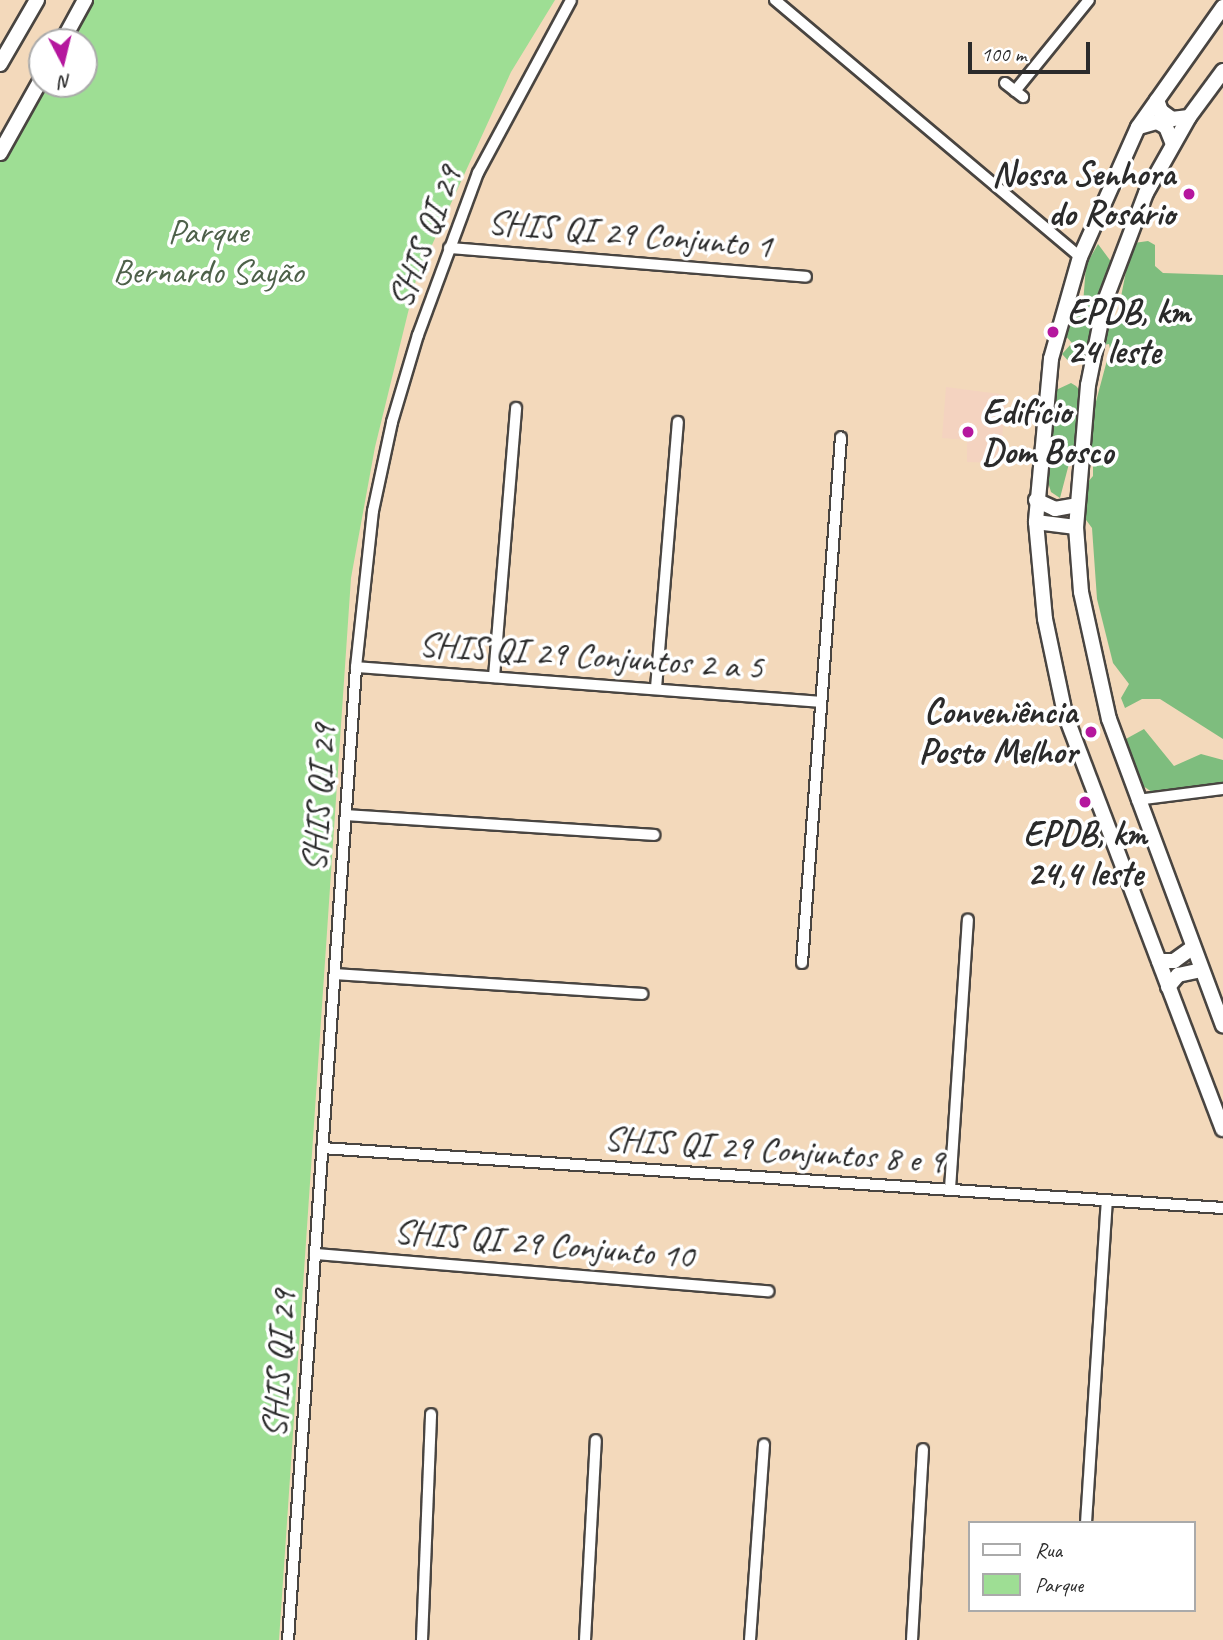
<!DOCTYPE html>
<html>
<head>
<meta charset="utf-8">
<style>
	body { margin:0 }
	#map { position:relative; width:1223px; height:1640px; overflow:hidden; background:#f3d9bb; font-family:Caveat,sans-serif }
	div>[style] { position:absolute }
	.built>* { inset:0; background:#f4d3c0 }
	.green>* { inset:0; background:#9ede94 }
	.forest>* { inset:0; background:#7ebd7e }
	.roads { filter:drop-shadow(2px 0 #494541) drop-shadow(-2px 0 #494541) drop-shadow(0 2px #494541) drop-shadow(0 -2px #494541) }
	.minor>* { height:10px; margin:-5px; padding:0 5px; transform-origin:5px; border-radius:5px; background:#fff }
	.major>* { height:14px; margin:-7px; padding:0 7px; transform-origin:7px; border-radius:7px; background:#fff }
	.dots>* { width:19px; height:19px; translate:-50% -50%; box-sizing:border-box; border:4px solid #fff; border-radius:50% }
	span { translate:-50% -50%; white-space:nowrap; text-align:center; line-height:1.15; -webkit-text-stroke:7px #fff; paint-order:stroke }
	.poi-label { font-size:35px; color:#2b2b2b; font-weight:700 }
	.right { translate:-100% -50%; text-align:right }
	.left { translate:0 -50%; text-align:left }
	.park-label { font-size:35px; color:#4e614a }
	.street-label { font-size:35px; color:#2b2b2b }
	.legend { position:absolute; left:968px; top:1521px; width:228px; height:91px; box-sizing:border-box; background:#fff; border:2px solid #aaa; margin:0; padding:9px 12px; list-style:none; font-size:21px; color:#2b2b2b }
	.legend li { display:flex; align-items:center; gap:14px; height:35px }
	.legend b { width:35px; border:2px solid #aaa }
	.north { position:absolute; left:28px; top:28px; width:70px; height:70px; box-sizing:border-box; background:#fff; border:2px solid #aaa; border-radius:50%; rotate:173deg; font-size:19px; font-weight:700; line-height:28px; text-align:center; color:#2b2b2b }
	.north::after { content:''; display:block; margin:auto; width:24px; height:32px; background:#b5179e; clip-path:polygon(50% 0,100% 100%,50% 72%,0 100%) }
	.scale { position:absolute; left:968px; top:42px; width:122px; height:32px; box-sizing:border-box; border:4px solid #2b2b2b; border-top:0; padding-left:9px; font-size:21px; line-height:24px; white-space:nowrap; color:#2b2b2b; -webkit-text-stroke:5px #fff; paint-order:stroke }
</style>
</head>
<body>
<div id="map">
	<div class="built">
		<i style="clip-path:polygon(946px 387px,1007px 395px,999px 463px,967px 462px,967px 440px,942px 438px)"></i>
	</div>
	<div class="green">
		<i style="clip-path:polygon(84px 0,555px 0,511px 72px,416px 280px,375px 447px,351px 578px,279px 1640px,0 1640px,0 145px,42px 84px,84px 84px,84px 42px,60px 42px)"></i>
	</div>
	<div class="forest">
		<i style="clip-path:polygon(1148px 241px,1155px 245px,1155px 266px,1163px 273px,1223px 275px,1223px 739px,1160px 699px,1142px 699px,1125px 708px,1121px 698px,1129px 684px,1113px 663px,1097px 599px,1092px 528px,1078px 509px,1082px 489px,1093px 476px,1093px 460px,1084px 453px,1071px 456px,1060px 498px,1051px 492px,1048px 482px,1056px 390px,1071px 383px,1076px 386px,1083px 394px,1090px 424px,1110px 349px,1109px 344px,1104px 345px,1073px 366px,1062px 354px,1072px 343px,1064px 334px,1070px 315px,1083px 304px,1086px 265px,1098px 244px,1115px 267px,1106px 332px,1118px 312px,1130px 251px,1134px 243px)"></i>
		<i style="clip-path:polygon(1144px 729px,1174px 766px,1201px 754px,1223px 760px,1223px 786px,1152px 792px,1143px 786px,1124px 740px)"></i>
	</div>
	<div class="roads">
		<div class="minor">
			<i style="left:775px;top:0;width:399px;rotate:40.1deg"></i>
			<i style="left:1005px;top:83px;width:23px;rotate:38deg"></i>
			<i style="left:1015px;top:91px;width:117px;rotate:-50.9deg"></i>
			<i style="left:449px;top:248px;width:358px;rotate:4.6deg"></i>
			<i style="left:356px;top:667px;width:466px;rotate:4.3deg"></i>
			<i style="left:494px;top:677px;width:270px;rotate:-85.3deg"></i>
			<i style="left:656px;top:688px;width:267px;rotate:-85.3deg"></i>
			<i style="left:1137px;top:800px;width:87px;rotate:-7.3deg"></i>
			<i style="left:346px;top:815px;width:309px;rotate:3.7deg"></i>
			<i style="left:802px;top:963px;width:527px;rotate:-85.76deg"></i>
			<i style="left:335px;top:974px;width:308px;rotate:3.7deg"></i>
			<i style="left:322px;top:1148px;width:903px;rotate:3.81deg"></i>
			<i style="left:950px;top:1189px;width:270px;rotate:-86.2deg"></i>
			<i style="left:315px;top:1254px;width:455px;rotate:4.7deg"></i>
			<i style="left:1086px;top:1523px;width:322px;rotate:-86.3deg"></i>
			<i style="left:288px;top:1640px;width:975px;rotate:-86deg"></i>
			<i style="left:356px;top:667px;width:157px;rotate:-83.8deg"></i>
			<i style="left:373px;top:511px;width:91px;rotate:-77.9deg"></i>
			<i style="left:392px;top:422px;width:91px;rotate:-73.4deg"></i>
			<i style="left:418px;top:335px;width:173px;rotate:-69.7deg"></i>
			<i style="left:478px;top:173px;width:196px;rotate:-61.7deg"></i>
			<i style="left:422px;top:1640px;width:226px;rotate:-87.7deg"></i>
			<i style="left:585px;top:1640px;width:200px;rotate:-86.9deg"></i>
			<i style="left:750px;top:1640px;width:196px;rotate:-85.9deg"></i>
			<i style="left:912px;top:1640px;width:191px;rotate:-86.7deg"></i>
		</div>
		<div class="major">
			<i style="left:1223px;top:7px;width:147px;rotate:125.3deg"></i>
			<i style="left:1138px;top:127px;width:142px;rotate:114deg"></i>
			<i style="left:1080px;top:257px;width:106px;rotate:105.9deg"></i>
			<i style="left:1051px;top:359px;width:164px;rotate:95.3deg"></i>
			<i style="left:1036px;top:522px;width:97px;rotate:84.7deg"></i>
			<i style="left:1045px;top:619px;width:97px;rotate:78.1deg"></i>
			<i style="left:1065px;top:714px;width:444px;rotate:69.2deg"></i>
			<i style="left:62px;top:42px;width:48px;rotate:-61.3deg"></i>
			<i style="left:0;top:64px;width:74px;rotate:-60deg"></i>
			<i style="left:1223px;top:71px;width:57px;rotate:126.5deg"></i>
			<i style="left:1189px;top:117px;width:87px;rotate:119.5deg"></i>
			<i style="left:1146px;top:193px;width:116px;rotate:110.8deg"></i>
			<i style="left:1105px;top:301px;width:86px;rotate:101.4deg"></i>
			<i style="left:1088px;top:385px;width:143px;rotate:94.8deg"></i>
			<i style="left:1076px;top:527px;width:65px;rotate:85.6deg"></i>
			<i style="left:1081px;top:592px;width:130px;rotate:77.6deg"></i>
			<i style="left:1109px;top:719px;width:327px;rotate:69.6deg"></i>
			<i style="left:1157px;top:100px;width:12px;rotate:70deg"></i>
			<i style="left:1161px;top:111px;width:14px;rotate:36deg"></i>
			<i style="left:1172px;top:119px;width:17px;rotate:-7deg"></i>
			<i style="left:1139px;top:127px;width:19px;rotate:-16deg"></i>
			<i style="left:1157px;top:122px;width:10px;rotate:29deg"></i>
			<i style="left:1166px;top:127px;width:18px;rotate:68deg"></i>
			<i style="left:0;top:153px;width:86px;rotate:-60.8deg"></i>
			<i style="left:1036px;top:500px;width:21px;rotate:25deg"></i>
			<i style="left:1055px;top:509px;width:22px;rotate:-10deg"></i>
			<i style="left:1036px;top:522px;width:40px;rotate:7.1deg"></i>
			<i style="left:1159px;top:961px;width:15px"></i>
			<i style="left:1174px;top:961px;width:22px;rotate:-36deg"></i>
			<i style="left:1168px;top:987px;width:16px;rotate:-50deg"></i>
			<i style="left:1178px;top:975px;width:24px;rotate:-12deg"></i>
		</div>
	</div>
	<div class="dots">
		<i style="left:1189px;top:194px;background:#b5179e"></i>
		<i style="left:1053px;top:332px;background:#b5179e"></i>
		<i style="left:968px;top:432px;background:#b5179e"></i>
		<i style="left:1091px;top:732px;background:#b5179e"></i>
		<i style="left:1085px;top:802px;background:#b5179e"></i>
	</div>
	<div class="poi-label">
		<span class="right" style="left:1175px;top:194px">Nossa Senhora<br>do Rosário</span>
		<span class="left" style="left:1067px;top:332px">EPDB, km<br>24 leste</span>
		<span class="left" style="left:982px;top:432px">Edifício<br>Dom Bosco</span>
		<span class="right" style="left:1077px;top:732px">Conveniência<br>Posto Melhor</span>
		<span style="left:1085px;top:854px">EPDB, km<br>24,4 leste</span>
	</div>
	<div class="park-label">
		<span style="left:208px;top:252px">Parque<br>Bernardo Sayão</span>
	</div>
	<div class="street-label">
		<span style="left:630px;top:234px;rotate:5deg">SHIS QI 29 Conjunto 1</span>
		<span style="left:425px;top:237px;rotate:-69deg">SHIS QI 29</span>
		<span style="left:591px;top:656px;rotate:4deg">SHIS QI 29 Conjuntos 2 a 5</span>
		<span style="left:319px;top:798px;rotate:-86deg">SHIS QI 29</span>
		<span style="left:774px;top:1150px;rotate:4deg">SHIS QI 29 Conjuntos 8 e 9</span>
		<span style="left:544px;top:1244px;rotate:5deg">SHIS QI 29 Conjunto 10</span>
		<span style="left:279px;top:1364px;rotate:-86deg">SHIS QI 29</span>
	</div>
	<ul class="legend">
	<li><b style="height:9px;background:#fff"></b>Rua</li>
	<li><b style="height:19px;background:#9ede94"></b>Parque</li>
	</ul>
	<div class="north">N</div>
	<div class="scale">100 m</div>
</div>
</body>
</html>
